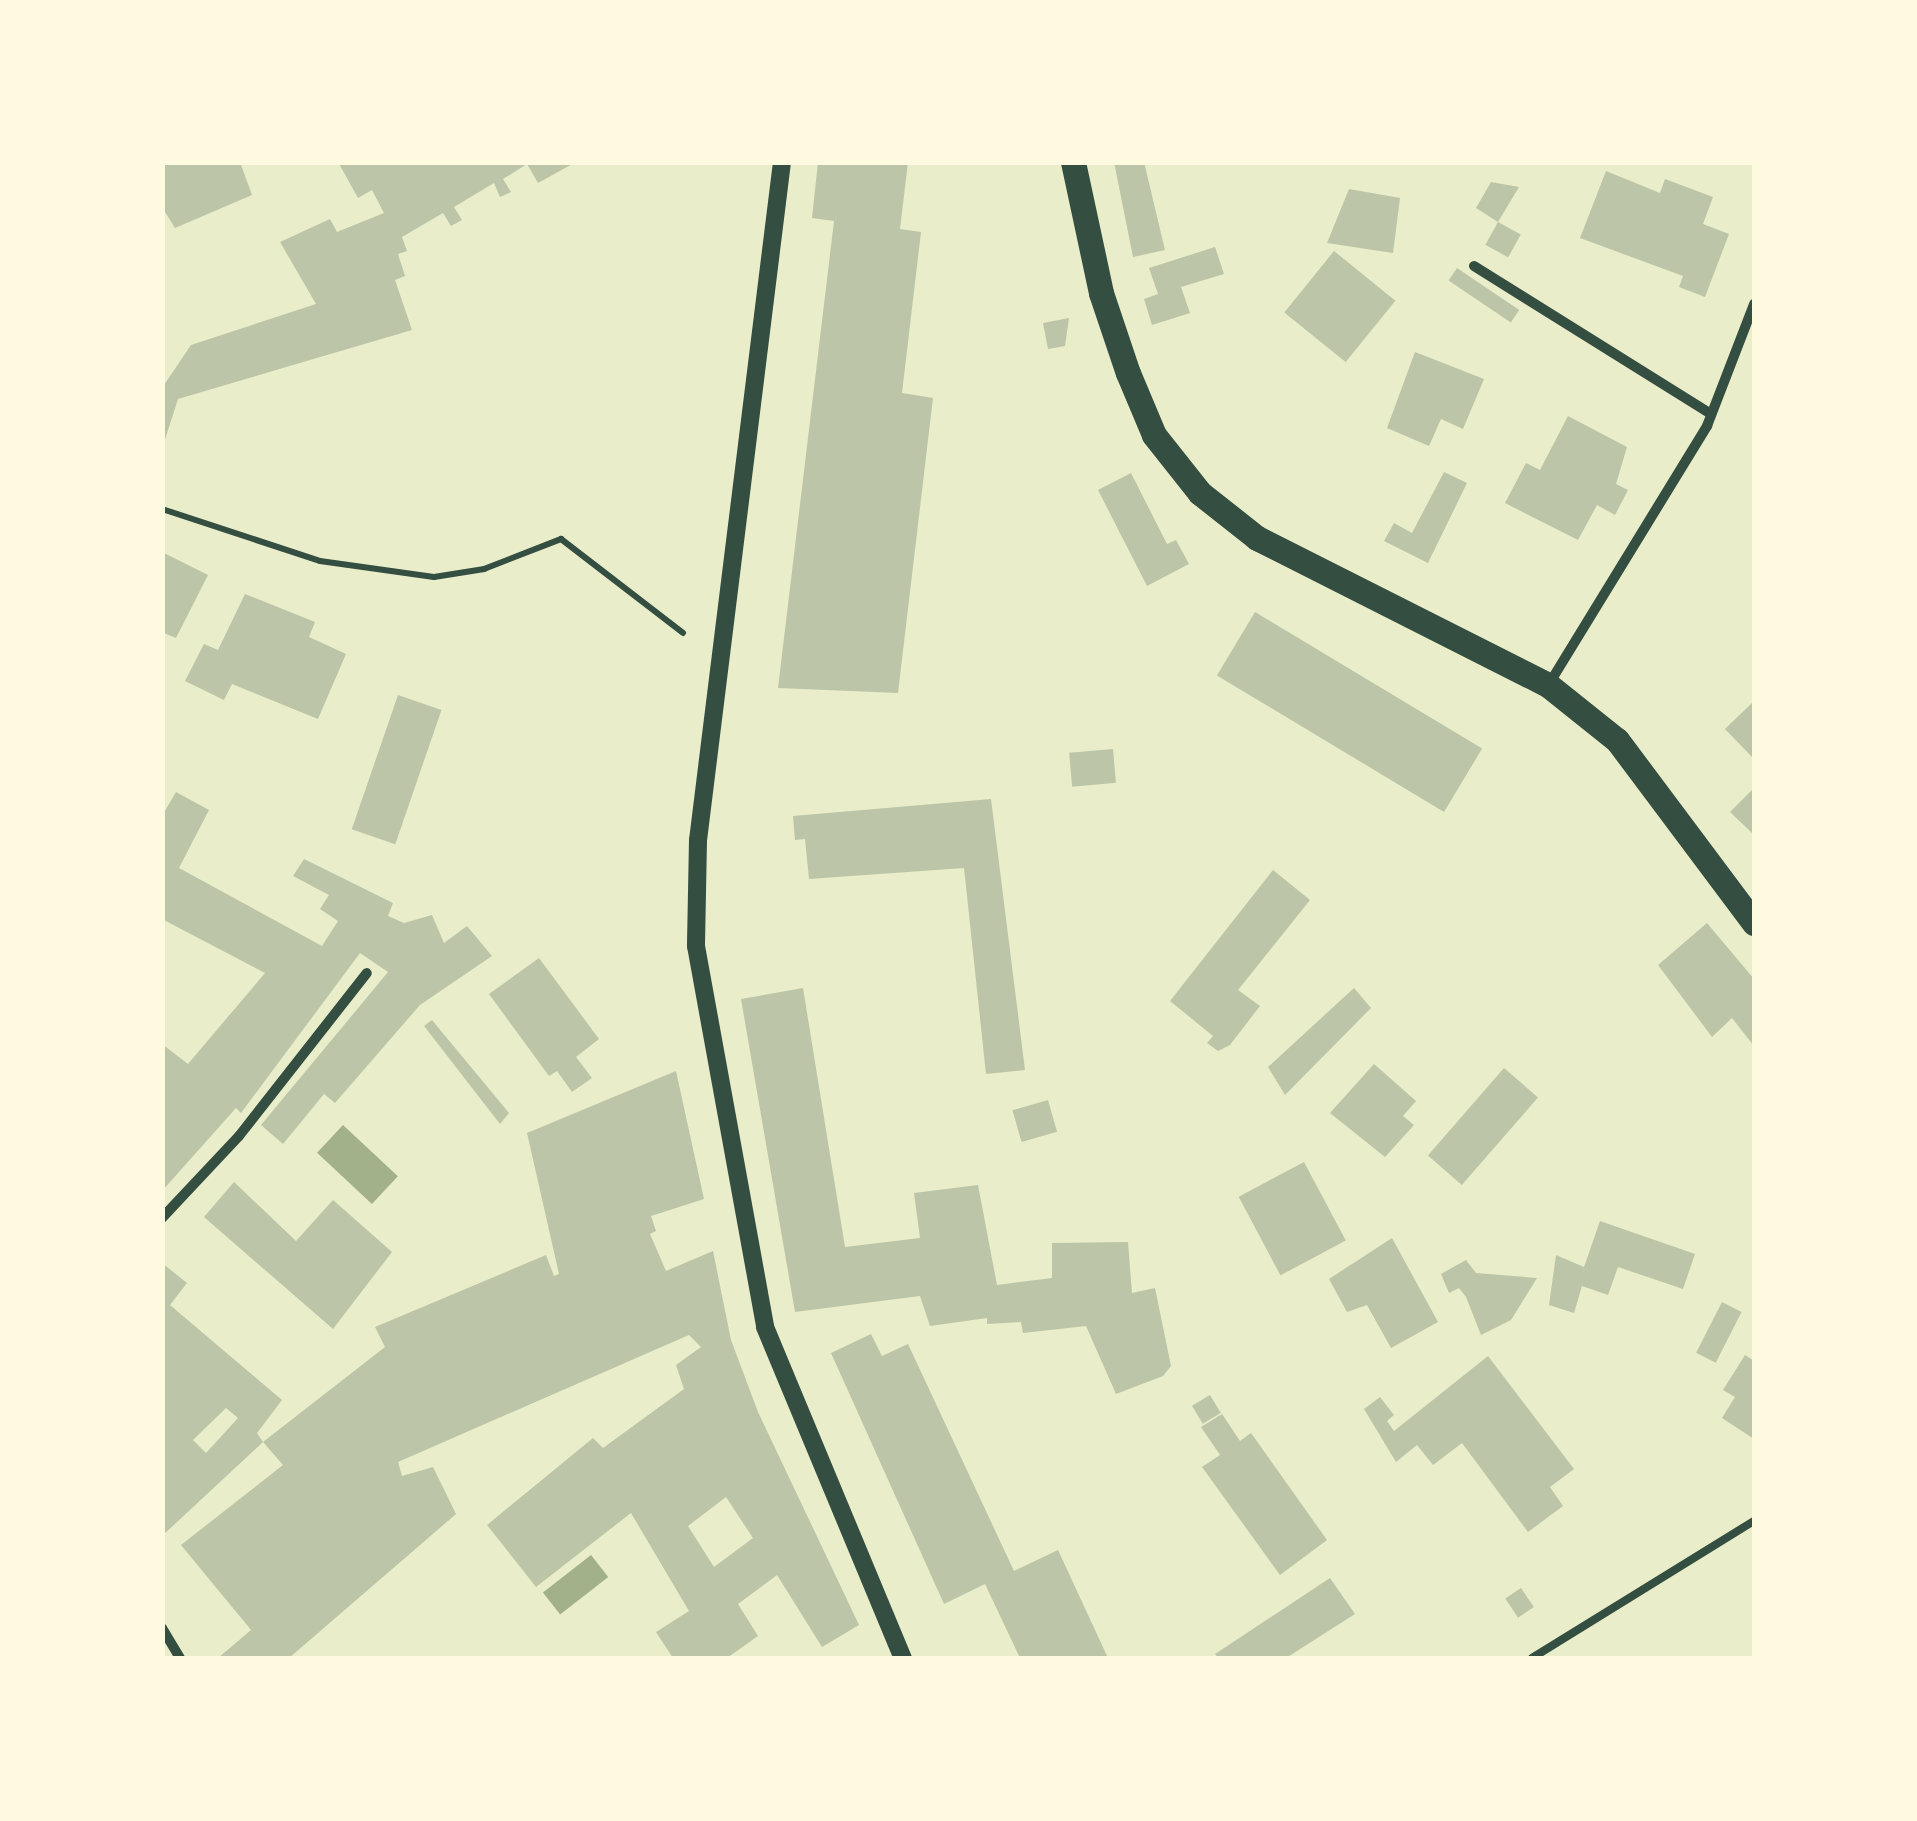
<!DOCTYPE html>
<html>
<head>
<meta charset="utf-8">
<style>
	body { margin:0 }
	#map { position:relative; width:1917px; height:1821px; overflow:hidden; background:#e9edc9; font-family:Inter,sans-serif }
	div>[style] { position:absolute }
	.water>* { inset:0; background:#a3b18a; transform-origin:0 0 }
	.building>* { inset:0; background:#bcc5a7; transform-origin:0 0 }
	.path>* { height:6px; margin:-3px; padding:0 3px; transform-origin:3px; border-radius:3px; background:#344e41 }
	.service>* { height:8px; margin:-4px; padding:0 4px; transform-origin:4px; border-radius:4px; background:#344e41 }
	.minor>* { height:10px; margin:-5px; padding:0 5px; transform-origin:5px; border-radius:5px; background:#344e41 }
	.tertiary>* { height:18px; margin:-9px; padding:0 9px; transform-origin:9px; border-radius:9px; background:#344e41 }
	.primary>* { height:25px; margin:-12.5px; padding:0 12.5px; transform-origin:12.5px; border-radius:12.5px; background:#344e41 }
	span { translate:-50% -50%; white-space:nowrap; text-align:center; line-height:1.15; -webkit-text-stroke:9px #fefae0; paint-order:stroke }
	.frame { position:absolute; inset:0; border:165px solid #fefae0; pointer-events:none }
</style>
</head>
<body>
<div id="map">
	<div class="water">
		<i style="left:343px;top:1125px;width:75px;height:38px;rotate:43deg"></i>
		<i style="left:591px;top:1555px;width:28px;height:61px;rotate:52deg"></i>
	</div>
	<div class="building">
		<i style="clip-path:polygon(162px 162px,240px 162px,252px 195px,175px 228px,162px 207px)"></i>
		<i style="clip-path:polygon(338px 162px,576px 162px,538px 183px,527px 164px,503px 179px,511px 192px,500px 197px,494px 183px,454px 207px,462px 220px,451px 226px,443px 213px,402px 237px,407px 251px,398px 254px,405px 276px,395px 280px,412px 330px,178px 399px,162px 449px,162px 388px,191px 345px,316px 304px,280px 242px,330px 219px,337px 232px,384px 213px,372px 190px,358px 198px)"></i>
		<i style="clip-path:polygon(818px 162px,908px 162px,900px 229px,921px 232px,902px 393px,933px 398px,898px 693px,778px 688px,834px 221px,812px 218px)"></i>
		<i style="clip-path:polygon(1114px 162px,1144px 162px,1165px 250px,1133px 257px)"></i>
		<i style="clip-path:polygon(1606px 171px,1660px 193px,1665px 179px,1713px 197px,1703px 224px,1729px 234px,1705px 297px,1679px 287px,1683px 276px,1580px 238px)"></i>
		<i style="clip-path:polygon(1491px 182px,1519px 187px,1498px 222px,1476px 208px)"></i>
		<i style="clip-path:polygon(1349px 189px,1400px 198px,1393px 253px,1327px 243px)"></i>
		<i style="left:1498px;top:222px;width:26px;height:26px;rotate:29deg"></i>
		<i style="clip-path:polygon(1215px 247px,1224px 274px,1181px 287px,1190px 313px,1152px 325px,1144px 299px,1158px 294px,1149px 268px)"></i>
		<i style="left:1334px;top:251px;width:79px;height:79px;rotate:39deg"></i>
		<i style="left:1457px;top:268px;width:75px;height:15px;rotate:34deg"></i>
		<i style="clip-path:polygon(1069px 318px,1065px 346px,1048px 349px,1043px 323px)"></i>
		<i style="clip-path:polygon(1415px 352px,1484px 379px,1463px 429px,1441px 419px,1429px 446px,1387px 428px)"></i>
		<i style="clip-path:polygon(1568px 416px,1627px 447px,1616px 484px,1628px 490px,1615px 515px,1597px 505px,1578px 540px,1505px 503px,1526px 463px,1540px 470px)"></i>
		<i style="clip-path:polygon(1444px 472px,1467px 483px,1428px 563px,1384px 541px,1394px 523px,1412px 533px)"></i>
		<i style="clip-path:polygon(1131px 473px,1167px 544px,1176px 540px,1189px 564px,1147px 586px,1098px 490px)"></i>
		<i style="clip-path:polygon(162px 552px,208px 575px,176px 638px,162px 632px)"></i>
		<i style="clip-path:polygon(245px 594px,315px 622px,309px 637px,346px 654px,318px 719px,232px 684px,224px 700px,185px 681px,204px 644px,218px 650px)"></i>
		<i style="left:1255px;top:612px;width:265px;height:74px;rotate:31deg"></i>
		<i style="left:398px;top:695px;width:46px;height:142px;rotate:19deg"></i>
		<i style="clip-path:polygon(1754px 701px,1754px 759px,1725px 729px)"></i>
		<i style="left:1113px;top:749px;width:34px;height:44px;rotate:85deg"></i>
		<i style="clip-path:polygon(1754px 788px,1754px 830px,1752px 833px,1730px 812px)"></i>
		<i style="clip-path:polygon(176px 792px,209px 810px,179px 868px,322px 946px,338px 921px,320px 909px,329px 895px,293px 876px,304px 859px,393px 903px,388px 916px,404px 923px,432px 915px,444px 943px,467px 926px,492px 956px,420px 1005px,335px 1103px,324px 1094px,283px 1144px,261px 1125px,388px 972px,360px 953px,241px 1113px,236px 1108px,162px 1191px,162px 1044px,188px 1064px,265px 973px,162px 919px,162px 816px)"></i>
		<i style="clip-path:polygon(991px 799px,1025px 1070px,986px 1074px,964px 868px,809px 879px,805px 839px,795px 840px,793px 816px)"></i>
		<i style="clip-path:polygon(1273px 870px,1310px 900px,1238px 990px,1260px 1006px,1230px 1045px,1218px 1051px,1207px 1043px,1213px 1036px,1170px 1001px)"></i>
		<i style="clip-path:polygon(1707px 923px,1754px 979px,1754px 1046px,1732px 1018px,1712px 1037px,1658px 965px)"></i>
		<i style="clip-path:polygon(539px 958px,599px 1039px,576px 1057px,592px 1078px,572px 1092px,557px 1071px,549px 1076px,489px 994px)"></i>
		<i style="clip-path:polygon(803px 988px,845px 1247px,920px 1238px,914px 1193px,978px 1185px,997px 1285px,1052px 1278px,1052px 1243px,1128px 1242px,1132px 1293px,1155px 1288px,1171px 1366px,1163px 1376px,1116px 1394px,1086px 1326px,1023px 1333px,1021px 1322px,987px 1324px,987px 1318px,930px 1326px,920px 1296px,795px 1312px,741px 999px)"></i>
		<i style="clip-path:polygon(1354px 988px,1371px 1008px,1285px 1095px,1268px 1067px)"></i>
		<i style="clip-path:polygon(432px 1020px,509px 1113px,500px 1124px,424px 1026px)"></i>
		<i style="clip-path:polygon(1374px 1064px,1416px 1101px,1403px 1116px,1414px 1125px,1385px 1157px,1330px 1113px)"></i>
		<i style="left:1504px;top:1068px;width:45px;height:116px;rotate:41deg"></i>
		<i style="clip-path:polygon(evenodd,676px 1071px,704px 1199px,651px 1216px,656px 1231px,650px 1234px,666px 1271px,713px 1251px,731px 1340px,758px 1412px,859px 1625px,822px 1647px,777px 1575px,738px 1604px,758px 1636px,727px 1658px,673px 1658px,656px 1632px,689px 1611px,631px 1513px,536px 1587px,487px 1525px,593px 1438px,603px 1448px,684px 1389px,676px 1365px,701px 1347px,689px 1335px,398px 1462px,402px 1476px,433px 1467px,456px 1514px,289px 1658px,218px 1658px,251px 1630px,181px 1545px,283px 1465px,263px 1442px,385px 1347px,375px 1327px,546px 1255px,554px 1276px,559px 1274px,527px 1133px,676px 1071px,726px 1497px,753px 1538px,714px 1567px,688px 1526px,726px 1497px)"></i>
		<i style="left:1048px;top:1100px;width:33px;height:37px;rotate:74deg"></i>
		<i style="left:1304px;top:1162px;width:89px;height:74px;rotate:62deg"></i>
		<i style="clip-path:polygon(234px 1182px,296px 1241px,333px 1200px,392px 1252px,333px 1329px,204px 1217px)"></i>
		<i style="clip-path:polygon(1600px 1221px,1695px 1254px,1683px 1289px,1618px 1267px,1608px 1295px,1582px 1286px,1574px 1313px,1549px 1305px,1556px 1255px,1584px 1267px)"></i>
		<i style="clip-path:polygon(1392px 1238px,1438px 1322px,1391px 1348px,1367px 1305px,1347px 1312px,1329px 1279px)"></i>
		<i style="clip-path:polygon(1466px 1260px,1476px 1273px,1537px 1278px,1511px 1320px,1481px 1335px,1466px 1297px,1459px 1288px,1449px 1293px,1441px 1274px)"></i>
		<i style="clip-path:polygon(evenodd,162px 1263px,187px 1283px,170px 1305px,282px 1400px,257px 1433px,263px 1442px,162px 1536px,162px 1263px,226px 1408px,238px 1418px,206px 1453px,193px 1440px,226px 1408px)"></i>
		<i style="left:1722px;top:1302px;width:22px;height:57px;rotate:27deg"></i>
		<i style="clip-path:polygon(871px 1334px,882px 1356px,908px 1344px,1014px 1571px,1058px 1550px,1108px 1658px,1020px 1658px,985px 1584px,944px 1604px,831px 1353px)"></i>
		<i style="clip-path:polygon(1745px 1355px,1754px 1361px,1754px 1439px,1722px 1418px,1735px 1397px,1723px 1390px)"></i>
		<i style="clip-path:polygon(1488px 1356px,1574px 1469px,1550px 1487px,1563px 1506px,1528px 1532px,1462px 1443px,1433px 1465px,1417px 1445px,1396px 1462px,1364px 1409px,1380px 1397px,1394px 1415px,1387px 1421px,1394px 1431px)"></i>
		<i style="left:1210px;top:1395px;width:21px;height:21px;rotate:59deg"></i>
		<i style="clip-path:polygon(1222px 1414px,1240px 1441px,1251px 1433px,1327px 1540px,1280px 1575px,1202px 1467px,1220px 1455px,1201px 1427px)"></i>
		<i style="clip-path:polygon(1330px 1578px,1355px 1614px,1286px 1658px,1218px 1658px,1215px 1654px)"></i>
		<i style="left:1521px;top:1588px;width:23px;height:19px;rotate:56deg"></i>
	</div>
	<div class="path">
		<i style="left:162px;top:509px;width:166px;rotate:18.2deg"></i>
		<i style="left:320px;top:561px;width:115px;rotate:8deg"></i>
		<i style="left:434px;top:577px;width:51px;rotate:-9.1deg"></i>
		<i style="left:484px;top:569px;width:83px;rotate:-21.3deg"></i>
		<i style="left:561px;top:539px;width:154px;rotate:37.6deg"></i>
	</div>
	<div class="service">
		<i style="left:1532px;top:1658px;width:261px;rotate:-31.7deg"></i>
	</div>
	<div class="minor">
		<i style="left:1474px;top:266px;width:279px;rotate:32deg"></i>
		<i style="left:1549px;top:684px;width:303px;rotate:-58.5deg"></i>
		<i style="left:1707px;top:426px;width:131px;rotate:-68.9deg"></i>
		<i style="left:162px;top:1218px;width:112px;rotate:-46.8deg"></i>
		<i style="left:239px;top:1136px;width:207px;rotate:-51.9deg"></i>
		<i style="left:162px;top:1628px;width:35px;rotate:59deg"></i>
	</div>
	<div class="tertiary">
		<i style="left:782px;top:162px;width:683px;rotate:97.06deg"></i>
		<i style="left:698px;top:840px;width:106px;rotate:91.1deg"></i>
		<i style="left:696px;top:946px;width:387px;rotate:79.7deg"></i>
		<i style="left:765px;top:1327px;width:359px;rotate:67.4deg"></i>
	</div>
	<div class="primary">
		<i style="left:1073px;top:162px;width:134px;rotate:77.9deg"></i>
		<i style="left:1101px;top:293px;width:84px;rotate:71.4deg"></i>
		<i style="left:1128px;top:373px;width:67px;rotate:67.2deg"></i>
		<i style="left:1154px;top:435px;width:74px;rotate:51.6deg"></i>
		<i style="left:1200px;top:493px;width:73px;rotate:38.3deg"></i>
		<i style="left:1257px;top:538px;width:326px;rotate:26.8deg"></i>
		<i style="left:1548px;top:685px;width:88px;rotate:38.6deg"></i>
		<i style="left:1617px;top:740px;width:229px;rotate:53.2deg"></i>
	</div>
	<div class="frame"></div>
</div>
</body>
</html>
